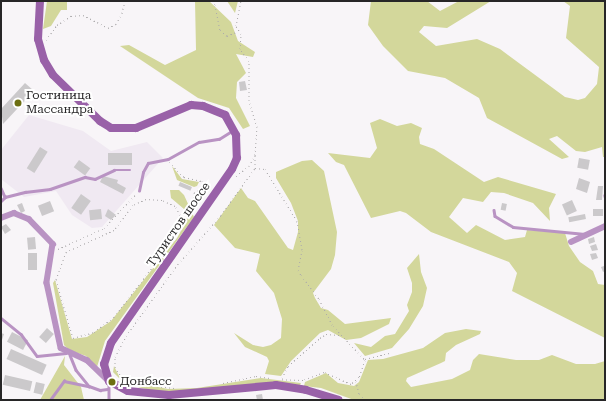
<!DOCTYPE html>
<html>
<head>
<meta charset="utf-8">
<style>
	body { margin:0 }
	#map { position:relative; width:606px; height:401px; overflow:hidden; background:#f8f5f8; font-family:"Roboto Serif",serif }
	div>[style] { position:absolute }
	.built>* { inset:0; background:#f0e9f2 }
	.green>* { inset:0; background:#d3d79b }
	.building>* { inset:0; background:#cbc9cb; transform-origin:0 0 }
	.path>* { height:1px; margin-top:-0.5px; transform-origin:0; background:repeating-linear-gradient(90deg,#aba9ab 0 1px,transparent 0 4px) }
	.lane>* { height:2.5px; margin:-1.25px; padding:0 1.25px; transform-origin:1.25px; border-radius:1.25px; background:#b993c3 }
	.street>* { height:5.5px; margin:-2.75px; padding:0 2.75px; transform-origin:2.75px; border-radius:2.75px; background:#b993c3 }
	.secondary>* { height:8px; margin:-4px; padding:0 4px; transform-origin:4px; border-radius:4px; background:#9961a8 }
	.dots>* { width:11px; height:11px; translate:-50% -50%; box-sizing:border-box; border:2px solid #fff; border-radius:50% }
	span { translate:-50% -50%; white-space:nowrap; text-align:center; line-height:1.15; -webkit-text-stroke:4px #fff; paint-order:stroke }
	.poi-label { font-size:12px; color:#272627 }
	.left { translate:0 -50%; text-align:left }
	.street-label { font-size:12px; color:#272627 }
	.frame { position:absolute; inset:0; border:2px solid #272627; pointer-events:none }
</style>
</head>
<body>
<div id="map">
	<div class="built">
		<i style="clip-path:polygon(29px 115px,83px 131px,111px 151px,147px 142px,163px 158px,102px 227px,92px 228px,72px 215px,56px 191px,24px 197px,1px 179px,1px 150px)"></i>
	</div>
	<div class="green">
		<i style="clip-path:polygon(47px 1px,67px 1px,67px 10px,61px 10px,51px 26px,43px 29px)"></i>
		<i style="clip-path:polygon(195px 1px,209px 1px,231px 22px,238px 41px,255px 52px,253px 57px,236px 54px,246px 73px,237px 82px,236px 98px,250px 126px,243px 129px,229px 108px,198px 98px,120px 46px,129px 45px,165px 65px,196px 50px)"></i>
		<i style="clip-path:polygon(227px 1px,238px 1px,235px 13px)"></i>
		<i style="clip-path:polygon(371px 1px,427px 1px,440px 11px,459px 1px,491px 1px,447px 28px,424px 26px,419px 32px,436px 46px,477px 39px,500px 49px,565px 97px,578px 100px,585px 98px,597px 84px,599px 67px,566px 38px,570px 6px,563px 1px,605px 1px,605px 157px,603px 157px,602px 147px,585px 152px,576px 151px,557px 136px,549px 139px,569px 157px,562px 159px,487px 118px,479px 98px,445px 78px,408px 71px,383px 46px,368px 25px)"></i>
		<i style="clip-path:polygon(380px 119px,397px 126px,411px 123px,422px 128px,419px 137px,420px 144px,434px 149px,484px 182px,498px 177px,556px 194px,549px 208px,550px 221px,533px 203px,504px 193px,491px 192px,483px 202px,463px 198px,449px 217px,467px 233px,476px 225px,505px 240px,525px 237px,527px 230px,565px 233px,569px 246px,580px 262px,593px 271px,598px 284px,605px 285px,605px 338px,512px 291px,517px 273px,509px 262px,431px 232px,406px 213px,400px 211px,371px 218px,344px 165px,336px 162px,328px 153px,370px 158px,377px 148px,370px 123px)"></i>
		<i style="clip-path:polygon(312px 160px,324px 171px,337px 232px,335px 255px,331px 269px,313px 293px,315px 298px,321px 308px,328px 310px,345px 324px,391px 318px,389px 324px,361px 338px,346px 340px,328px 330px,320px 333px,291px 361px,281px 376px,265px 374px,269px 361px,267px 357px,245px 347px,234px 333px,253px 345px,263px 347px,271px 345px,281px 338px,282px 319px,274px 293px,256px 271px,260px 254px,235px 248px,214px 225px,241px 188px,248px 198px,255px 201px,288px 248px,293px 250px,298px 232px,298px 221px,291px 203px,276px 178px,276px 172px,302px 161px)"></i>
		<i style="clip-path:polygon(172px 166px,182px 179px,199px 182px,197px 186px,194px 187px,177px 180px)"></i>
		<i style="clip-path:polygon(170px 190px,179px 190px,184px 195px,194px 217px,105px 341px,97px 367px,86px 356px,69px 350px,64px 345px,53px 283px,55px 280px,72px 339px,87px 337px,111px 321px,177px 238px,187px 220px,184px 209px,171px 198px)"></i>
		<i style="clip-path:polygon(419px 254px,421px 272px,427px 288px,423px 306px,409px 329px,392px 348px,365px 356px,354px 343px,371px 347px,385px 336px,395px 334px,409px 311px,407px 305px,412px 292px,412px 283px,407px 268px)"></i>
		<i style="clip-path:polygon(466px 329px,481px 331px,480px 334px,456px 345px,446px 353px,445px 361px,441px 363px,407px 378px,406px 381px,411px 387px,452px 379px,470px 370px,473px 360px,479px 354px,516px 360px,539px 360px,552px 355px,576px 364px,595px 364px,605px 361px,605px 400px,354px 400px,321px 388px,304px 386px,305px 382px,326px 373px,338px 383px,354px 386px,359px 382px,368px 360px,383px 359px,423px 348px,445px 333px)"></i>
		<i style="clip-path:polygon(65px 356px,64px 365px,81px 387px,84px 400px,40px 400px)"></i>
		<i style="clip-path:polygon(114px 366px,119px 376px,125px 380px,168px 389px,197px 388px,261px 378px,301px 383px,300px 385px,159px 392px,125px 384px,113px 372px)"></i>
	</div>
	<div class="building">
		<i style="clip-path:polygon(245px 81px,247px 90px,240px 91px,239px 82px)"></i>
		<i style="clip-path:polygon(25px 83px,34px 91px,3px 124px,1px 109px)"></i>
		<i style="left:40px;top:147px;width:9px;height:25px;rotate:32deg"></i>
		<i style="left:132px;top:153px;width:12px;height:24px;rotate:90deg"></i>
		<i style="left:579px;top:158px;width:11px;height:10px;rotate:10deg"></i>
		<i style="left:79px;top:160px;width:14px;height:9px;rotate:36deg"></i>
		<i style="clip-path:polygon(103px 176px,118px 180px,117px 183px,126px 188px,123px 194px,100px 182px)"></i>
		<i style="clip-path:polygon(579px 178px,590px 182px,587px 193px,576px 189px)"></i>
		<i style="left:180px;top:182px;width:13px;height:4px;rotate:23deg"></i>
		<i style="clip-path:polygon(598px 186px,603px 186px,602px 200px,596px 200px)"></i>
		<i style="left:81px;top:194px;width:12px;height:17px;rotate:35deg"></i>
		<i style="left:572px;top:200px;width:12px;height:11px;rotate:66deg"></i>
		<i style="left:50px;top:201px;width:11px;height:13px;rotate:68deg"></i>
		<i style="clip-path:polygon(22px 203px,25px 211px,21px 213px,17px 205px)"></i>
		<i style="left:502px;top:203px;width:5px;height:7px;rotate:11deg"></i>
		<i style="left:101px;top:209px;width:10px;height:12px;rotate:84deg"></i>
		<i style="clip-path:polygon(108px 209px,116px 215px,111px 220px,105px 216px)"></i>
		<i style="left:603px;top:209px;width:7px;height:10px;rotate:90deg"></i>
		<i style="left:585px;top:214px;width:5px;height:17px;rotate:79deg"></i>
		<i style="clip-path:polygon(6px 224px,11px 230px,5px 234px,1px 227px)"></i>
		<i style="left:35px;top:237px;width:12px;height:8px;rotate:85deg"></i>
		<i style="clip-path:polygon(594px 237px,595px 242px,589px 244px,588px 239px)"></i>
		<i style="clip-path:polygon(596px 244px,598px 250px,592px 251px,590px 246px)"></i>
		<i style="left:28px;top:253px;width:9px;height:17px"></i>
		<i style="clip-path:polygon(596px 253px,598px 258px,592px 260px,590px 254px)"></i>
		<i style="clip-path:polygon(604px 266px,605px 271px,603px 272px,601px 267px)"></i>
		<i style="left:47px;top:328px;width:9px;height:12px;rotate:41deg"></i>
		<i style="left:12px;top:332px;width:18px;height:11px;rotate:27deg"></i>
		<i style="clip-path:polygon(1px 333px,4px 334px,1px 343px)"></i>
		<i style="left:11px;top:349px;width:39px;height:11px;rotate:24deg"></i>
		<i style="left:5px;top:375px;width:28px;height:10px;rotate:13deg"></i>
		<i style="left:36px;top:382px;width:9px;height:11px;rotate:13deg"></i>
		<i style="clip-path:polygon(262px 394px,263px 400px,257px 400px,256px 395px)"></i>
	</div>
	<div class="path">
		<i style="left:211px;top:1px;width:6px;rotate:45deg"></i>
		<i style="left:215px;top:5px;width:25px;rotate:79deg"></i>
		<i style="left:220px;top:30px;width:9px;rotate:41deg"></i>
		<i style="left:227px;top:36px;width:12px;rotate:-24deg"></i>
		<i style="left:46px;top:40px;width:19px;rotate:-54deg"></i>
		<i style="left:57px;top:25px;width:17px;rotate:-33deg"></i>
		<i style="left:71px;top:16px;width:12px;rotate:-5deg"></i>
		<i style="left:83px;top:15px;width:28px;rotate:27deg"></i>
		<i style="left:108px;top:28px;width:9px;rotate:-27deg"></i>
		<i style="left:116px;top:24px;width:13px;rotate:-61deg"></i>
		<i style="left:122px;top:13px;width:12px;rotate:-76deg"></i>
		<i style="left:169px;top:162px;width:21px;rotate:45deg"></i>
		<i style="left:184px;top:177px;width:18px;rotate:13deg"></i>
		<i style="left:202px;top:181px;width:5px;rotate:90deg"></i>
		<i style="left:255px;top:168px;width:10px;rotate:6deg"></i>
		<i style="left:265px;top:169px;width:61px;rotate:58.4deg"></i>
		<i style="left:297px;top:221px;width:29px;rotate:80deg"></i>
		<i style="left:302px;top:250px;width:20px;rotate:101deg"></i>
		<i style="left:298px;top:270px;width:6px;rotate:59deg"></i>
		<i style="left:301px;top:275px;width:30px;rotate:53deg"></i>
		<i style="left:319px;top:299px;width:30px;rotate:63deg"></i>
		<i style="left:333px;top:326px;width:47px;rotate:46.7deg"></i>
		<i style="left:365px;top:360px;width:18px;rotate:109deg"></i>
		<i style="left:359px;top:377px;width:11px;rotate:139deg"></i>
		<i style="left:351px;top:384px;width:30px;rotate:-156deg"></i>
		<i style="left:324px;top:372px;width:22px;rotate:159deg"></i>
		<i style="left:303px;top:380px;width:24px;rotate:-178deg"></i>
		<i style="left:236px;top:176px;width:16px;rotate:-38deg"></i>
		<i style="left:249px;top:166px;width:13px;rotate:-61deg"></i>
		<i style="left:255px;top:155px;width:28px;rotate:-86deg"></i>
		<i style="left:257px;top:127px;width:28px;rotate:-107deg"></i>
		<i style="left:249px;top:100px;width:39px;rotate:-90deg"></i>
		<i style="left:249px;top:61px;width:15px;rotate:-127deg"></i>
		<i style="left:240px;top:49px;width:15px;rotate:-86deg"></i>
		<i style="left:241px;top:34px;width:9px;rotate:-122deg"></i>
		<i style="left:236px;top:26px;width:25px;rotate:-79deg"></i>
		<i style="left:184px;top:222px;width:18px;rotate:-119deg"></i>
		<i style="left:175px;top:206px;width:14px;rotate:-155deg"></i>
		<i style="left:162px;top:200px;width:16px;rotate:-176deg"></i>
		<i style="left:146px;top:199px;width:14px;rotate:155deg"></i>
		<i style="left:133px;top:205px;width:31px;rotate:127deg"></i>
		<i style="left:114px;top:230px;width:53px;rotate:155.4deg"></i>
		<i style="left:66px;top:252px;width:30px;rotate:110deg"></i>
		<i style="left:56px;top:280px;width:60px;rotate:73.7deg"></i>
		<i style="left:73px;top:338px;width:22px;rotate:-16deg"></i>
		<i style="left:94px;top:332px;width:25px;rotate:-37deg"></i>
		<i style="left:114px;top:317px;width:98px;rotate:-52.4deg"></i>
		<i style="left:174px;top:239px;width:11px;rotate:-56deg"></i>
		<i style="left:180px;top:230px;width:24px;rotate:-60deg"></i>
		<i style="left:192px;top:209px;width:16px;rotate:-83deg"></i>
		<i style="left:194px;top:193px;width:11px;rotate:-34deg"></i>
		<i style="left:203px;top:187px;width:5px;rotate:11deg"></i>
		<i style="left:58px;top:249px;width:51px;rotate:-24.5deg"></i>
		<i style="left:104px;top:228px;width:48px;rotate:-46.7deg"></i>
		<i style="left:365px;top:359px;width:25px;rotate:-14deg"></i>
		<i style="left:282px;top:378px;width:13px;rotate:-63deg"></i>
		<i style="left:288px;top:366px;width:43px;rotate:-41.2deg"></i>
		<i style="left:320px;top:338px;width:7px;rotate:-34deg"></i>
		<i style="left:326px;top:334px;width:13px;rotate:4deg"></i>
		<i style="left:356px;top:381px;width:13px;rotate:77deg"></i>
		<i style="left:359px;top:394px;width:8px;rotate:45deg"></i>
		<i style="left:223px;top:383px;width:34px;rotate:-12deg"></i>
		<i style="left:256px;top:376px;width:14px;rotate:8deg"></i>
		<i style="left:174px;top:388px;width:19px;rotate:-174deg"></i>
		<i style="left:155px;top:386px;width:34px;rotate:-166deg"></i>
		<i style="left:122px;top:378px;width:13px;rotate:-122deg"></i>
		<i style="left:115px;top:367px;width:10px;rotate:-90deg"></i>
		<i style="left:115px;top:357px;width:24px;rotate:-62deg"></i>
		<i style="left:126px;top:336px;width:89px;rotate:-54.2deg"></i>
		<i style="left:178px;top:264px;width:65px;rotate:-48.7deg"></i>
		<i style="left:221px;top:215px;width:58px;rotate:-54.1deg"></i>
		<i style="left:255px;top:168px;width:13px;rotate:-90deg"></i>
	</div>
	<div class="lane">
		<i style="left:1px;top:188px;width:10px;rotate:66deg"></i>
		<i style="left:139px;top:191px;width:19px;rotate:-78deg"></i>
		<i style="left:143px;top:172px;width:10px;rotate:-61deg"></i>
		<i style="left:148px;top:163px;width:20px;rotate:-11deg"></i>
		<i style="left:168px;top:159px;width:35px;rotate:-29deg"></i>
		<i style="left:199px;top:142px;width:20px;rotate:-9deg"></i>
		<i style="left:219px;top:139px;width:15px;rotate:-32deg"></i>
		<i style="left:605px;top:195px;width:1px;rotate:90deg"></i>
		<i style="left:1px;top:201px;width:6px;rotate:-45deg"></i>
		<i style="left:5px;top:197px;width:21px;rotate:-14deg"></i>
		<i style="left:25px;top:192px;width:25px;rotate:-7deg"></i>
		<i style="left:50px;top:189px;width:37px;rotate:-19deg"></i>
		<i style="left:85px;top:177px;width:10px;rotate:11deg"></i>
		<i style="left:95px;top:179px;width:21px;rotate:-25deg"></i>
		<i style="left:114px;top:170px;width:16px"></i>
		<i style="left:494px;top:210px;width:6px;rotate:81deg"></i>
		<i style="left:495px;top:216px;width:21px;rotate:31deg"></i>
		<i style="left:513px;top:227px;width:72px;rotate:5.6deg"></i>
		<i style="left:1px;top:318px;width:26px;rotate:39deg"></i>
		<i style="left:21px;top:334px;width:27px;rotate:54deg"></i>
		<i style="left:37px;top:356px;width:29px;rotate:-6deg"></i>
		<i style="left:70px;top:355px;width:16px;rotate:68deg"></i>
		<i style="left:76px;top:370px;width:21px;rotate:51deg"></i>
		<i style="left:89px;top:386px;width:12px;rotate:20deg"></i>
		<i style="left:100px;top:390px;width:7px;rotate:-8deg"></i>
		<i style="left:109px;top:384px;width:16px;rotate:90deg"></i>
		<i style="left:50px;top:400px;width:24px;rotate:-54deg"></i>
		<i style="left:64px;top:381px;width:25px;rotate:12deg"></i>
	</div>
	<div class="street">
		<i style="left:1px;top:218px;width:14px;rotate:-21deg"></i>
		<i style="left:14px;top:213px;width:16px;rotate:22deg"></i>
		<i style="left:29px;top:219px;width:35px;rotate:46deg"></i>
		<i style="left:53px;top:244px;width:39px;rotate:99deg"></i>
		<i style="left:47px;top:283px;width:66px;rotate:77.8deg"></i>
		<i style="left:61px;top:348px;width:29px;rotate:25deg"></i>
		<i style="left:87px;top:360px;width:30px;rotate:44deg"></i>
		<i style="left:571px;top:242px;width:38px;rotate:-25deg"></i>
	</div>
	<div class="secondary">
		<i style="left:40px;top:1px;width:38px;rotate:93deg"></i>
		<i style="left:38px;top:39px;width:22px;rotate:74deg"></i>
		<i style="left:44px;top:60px;width:17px;rotate:59deg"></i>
		<i style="left:53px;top:75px;width:66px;rotate:44.4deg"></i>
		<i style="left:100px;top:121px;width:13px;rotate:32deg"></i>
		<i style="left:111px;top:128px;width:25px"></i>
		<i style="left:136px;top:128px;width:60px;rotate:-22.7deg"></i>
		<i style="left:191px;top:105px;width:12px;rotate:5deg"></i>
		<i style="left:203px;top:106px;width:24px;rotate:22deg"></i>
		<i style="left:225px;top:115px;width:23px;rotate:61deg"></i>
		<i style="left:236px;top:135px;width:23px;rotate:88deg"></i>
		<i style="left:237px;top:158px;width:12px;rotate:114deg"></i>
		<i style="left:232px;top:169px;width:212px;rotate:124.8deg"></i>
		<i style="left:111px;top:343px;width:22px;rotate:108deg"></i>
		<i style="left:104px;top:364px;width:18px;rotate:74deg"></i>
		<i style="left:109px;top:381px;width:21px;rotate:28deg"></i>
		<i style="left:128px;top:391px;width:41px;rotate:5.6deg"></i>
		<i style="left:169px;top:395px;width:107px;rotate:-5.3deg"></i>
		<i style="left:276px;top:385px;width:30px;rotate:9deg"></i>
		<i style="left:306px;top:390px;width:34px;rotate:17deg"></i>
	</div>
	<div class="dots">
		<i style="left:18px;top:103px;background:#6c6e11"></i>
		<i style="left:112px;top:382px;background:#6c6e11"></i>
	</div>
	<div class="poi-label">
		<span class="left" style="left:26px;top:103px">Гостиница<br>Массандра</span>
		<span class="left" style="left:120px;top:382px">Донбасс</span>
	</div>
	<div class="street-label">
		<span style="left:179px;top:225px;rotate:-55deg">Туристов шоссе</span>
	</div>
	<div class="frame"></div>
</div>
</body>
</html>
